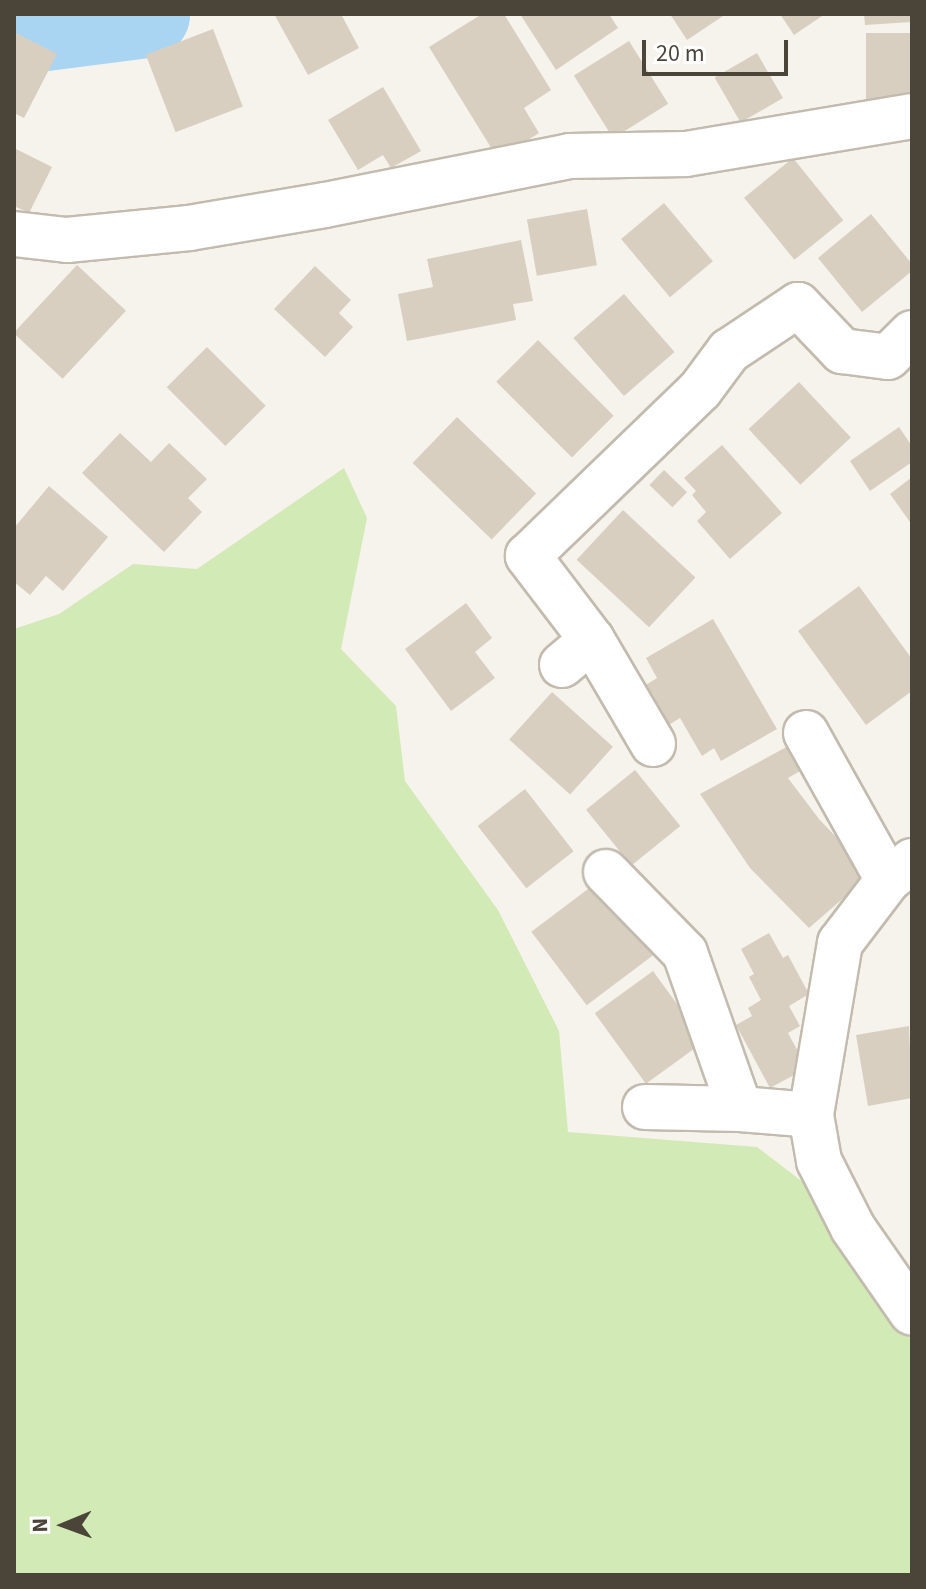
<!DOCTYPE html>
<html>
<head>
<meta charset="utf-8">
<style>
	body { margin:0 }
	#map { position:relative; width:926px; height:1589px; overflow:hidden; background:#f6f3ec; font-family:"Source Sans 3",sans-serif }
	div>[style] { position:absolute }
	.green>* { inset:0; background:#d2eab5 }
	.river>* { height:88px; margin:-44px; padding:0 44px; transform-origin:44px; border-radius:44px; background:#a9d4f2 }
	.building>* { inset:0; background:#d8cfc1; transform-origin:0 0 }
	.roads { filter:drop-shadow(2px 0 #c2bbae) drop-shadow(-2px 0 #c2bbae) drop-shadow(0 2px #c2bbae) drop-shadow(0 -2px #c2bbae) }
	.street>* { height:44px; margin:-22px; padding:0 22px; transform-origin:22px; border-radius:22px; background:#fff }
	span { translate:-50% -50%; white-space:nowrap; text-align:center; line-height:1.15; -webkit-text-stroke:8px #fff; paint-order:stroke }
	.frame { position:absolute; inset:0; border:16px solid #4b4439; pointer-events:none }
	.north { position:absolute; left:24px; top:1485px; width:80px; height:80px; -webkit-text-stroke:6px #fff; paint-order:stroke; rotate:269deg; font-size:22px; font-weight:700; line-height:32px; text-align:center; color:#4b4439 }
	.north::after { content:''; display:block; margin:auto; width:28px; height:36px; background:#4b4439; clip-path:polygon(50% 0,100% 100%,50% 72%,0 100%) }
	.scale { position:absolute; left:642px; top:40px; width:146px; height:36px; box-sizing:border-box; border:4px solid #4b4439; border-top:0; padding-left:10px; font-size:24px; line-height:28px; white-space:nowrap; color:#4b4439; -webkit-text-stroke:6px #fff; paint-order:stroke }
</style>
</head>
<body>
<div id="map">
	<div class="green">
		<i style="clip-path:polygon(344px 468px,367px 518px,341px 649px,396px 706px,405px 781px,498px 910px,559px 1031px,568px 1132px,757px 1147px,808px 1186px,912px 1341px,912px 1575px,14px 1575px,14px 629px,59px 614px,133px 564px,197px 569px)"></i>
	</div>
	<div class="river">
		<i style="left:14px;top:18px;width:32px;rotate:16deg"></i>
		<i style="left:45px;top:27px;width:102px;rotate:-7.3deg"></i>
	</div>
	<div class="building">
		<i style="clip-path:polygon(274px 14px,341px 14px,359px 48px,308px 75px)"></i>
		<i style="clip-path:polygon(482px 14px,504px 14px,551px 90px,524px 108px,539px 133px,498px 159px,429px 47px)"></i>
		<i style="clip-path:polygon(520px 14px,609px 14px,618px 28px,556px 70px)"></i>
		<i style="clip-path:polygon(670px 14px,726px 14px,687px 40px)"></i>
		<i style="clip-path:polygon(780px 14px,825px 14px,794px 35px)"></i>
		<i style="clip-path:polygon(864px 14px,912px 14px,912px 22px,865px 25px)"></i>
		<i style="left:213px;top:29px;width:83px;height:72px;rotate:69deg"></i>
		<i style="clip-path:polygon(14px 32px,57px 54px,24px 118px,14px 113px)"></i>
		<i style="left:912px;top:33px;width:66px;height:46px;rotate:90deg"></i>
		<i style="left:629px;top:41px;width:74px;height:65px;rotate:58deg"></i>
		<i style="left:757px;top:53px;width:52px;height:49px;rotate:60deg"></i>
		<i style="clip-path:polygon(383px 87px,421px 151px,391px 168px,383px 155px,358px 170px,328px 120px)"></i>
		<i style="clip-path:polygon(14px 148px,52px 167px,29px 213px,14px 206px)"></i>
		<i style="left:793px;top:158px;width:80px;height:63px;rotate:51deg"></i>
		<i style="left:664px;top:203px;width:76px;height:56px;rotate:50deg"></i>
		<i style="left:587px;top:209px;width:57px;height:61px;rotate:80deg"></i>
		<i style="clip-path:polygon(871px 214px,912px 264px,912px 271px,862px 312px,818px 258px)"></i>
		<i style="clip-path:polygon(521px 240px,533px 301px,513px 304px,516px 320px,407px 341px,398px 294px,433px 287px,427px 259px)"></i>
		<i style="left:77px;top:265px;width:67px;height:93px;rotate:43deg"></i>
		<i style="clip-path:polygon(315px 266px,351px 300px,339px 313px,353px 327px,325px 357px,274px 309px)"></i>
		<i style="left:624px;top:294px;width:77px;height:67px;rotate:49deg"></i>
		<i style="left:538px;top:340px;width:107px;height:59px;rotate:45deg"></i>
		<i style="left:207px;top:347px;width:83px;height:57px;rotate:45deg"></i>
		<i style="left:799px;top:382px;width:76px;height:69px;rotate:47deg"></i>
		<i style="left:457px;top:417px;width:110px;height:64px;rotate:44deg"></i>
		<i style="clip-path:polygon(899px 427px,912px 446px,912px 462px,870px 491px,850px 461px)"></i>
		<i style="clip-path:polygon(120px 433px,151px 462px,169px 443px,207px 479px,188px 498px,202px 512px,164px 552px,82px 473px)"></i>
		<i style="clip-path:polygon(722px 445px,782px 513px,730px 559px,697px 521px,706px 512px,692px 495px,696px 491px,684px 478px)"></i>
		<i style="left:664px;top:470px;width:32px;height:21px;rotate:44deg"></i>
		<i style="clip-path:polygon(912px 477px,912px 525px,890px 494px)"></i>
		<i style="clip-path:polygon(49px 486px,108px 537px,63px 591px,46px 576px,30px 595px,14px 582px,14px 528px)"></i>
		<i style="left:623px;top:510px;width:99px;height:68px;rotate:43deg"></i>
		<i style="clip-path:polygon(859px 586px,912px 659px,912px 691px,866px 725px,798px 631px)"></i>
		<i style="clip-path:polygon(466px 603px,492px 638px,475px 652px,495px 678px,451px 711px,405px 649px)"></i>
		<i style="clip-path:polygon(713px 619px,777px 729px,721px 761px,714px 748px,702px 756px,680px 718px,667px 726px,644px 686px,657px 678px,646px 658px)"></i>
		<i style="left:552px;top:692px;width:82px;height:64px;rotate:42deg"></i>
		<i style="clip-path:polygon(792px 744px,807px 767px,788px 778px,819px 819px,871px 874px,809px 928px,750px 868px,700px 794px)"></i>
		<i style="left:635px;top:770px;width:72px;height:63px;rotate:51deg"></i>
		<i style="left:525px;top:789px;width:79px;height:60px;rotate:52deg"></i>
		<i style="left:600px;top:880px;width:92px;height:86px;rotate:53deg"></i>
		<i style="clip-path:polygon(769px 933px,783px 958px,788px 955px,809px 994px,789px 1006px,800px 1026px,788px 1033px,807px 1068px,770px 1088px,736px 1025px,752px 1016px,748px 1008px,761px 1000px,749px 977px,754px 974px,741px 949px)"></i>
		<i style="left:653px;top:971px;width:87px;height:72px;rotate:54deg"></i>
		<i style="clip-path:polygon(909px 1026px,912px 1098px,868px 1106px,856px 1035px)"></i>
	</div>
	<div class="roads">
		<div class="street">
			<i style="left:14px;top:234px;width:53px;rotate:6.5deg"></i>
			<i style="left:67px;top:240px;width:123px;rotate:-5.6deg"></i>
			<i style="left:189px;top:228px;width:138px;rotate:-9.6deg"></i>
			<i style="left:325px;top:205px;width:250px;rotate:-11.3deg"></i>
			<i style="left:570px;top:156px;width:116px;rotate:-1deg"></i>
			<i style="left:686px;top:154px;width:229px;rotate:-9.5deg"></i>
			<i style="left:562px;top:665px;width:39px;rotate:-40deg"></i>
			<i style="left:806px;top:733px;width:168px;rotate:60.8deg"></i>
			<i style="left:653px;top:744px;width:121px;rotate:-120.4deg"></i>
			<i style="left:592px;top:640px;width:106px;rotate:-127.3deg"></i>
			<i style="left:528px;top:556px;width:239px;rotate:-44deg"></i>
			<i style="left:700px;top:390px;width:49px;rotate:-53.4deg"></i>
			<i style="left:729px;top:351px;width:83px;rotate:-33.7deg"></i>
			<i style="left:798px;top:305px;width:64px;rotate:46.3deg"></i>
			<i style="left:842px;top:351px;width:46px;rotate:7.4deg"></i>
			<i style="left:888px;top:357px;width:34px;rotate:-45deg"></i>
			<i style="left:912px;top:861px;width:31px;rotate:142deg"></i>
			<i style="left:888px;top:880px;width:79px;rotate:127.3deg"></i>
			<i style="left:840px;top:943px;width:174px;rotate:99.6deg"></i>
			<i style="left:811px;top:1115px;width:47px;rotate:80.1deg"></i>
			<i style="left:819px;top:1161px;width:75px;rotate:63.1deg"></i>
			<i style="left:853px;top:1228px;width:103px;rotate:55.2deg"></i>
			<i style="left:606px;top:872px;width:113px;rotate:45.7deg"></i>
			<i style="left:685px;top:953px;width:165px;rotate:70.6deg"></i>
			<i style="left:740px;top:1109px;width:71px;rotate:4.8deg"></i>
			<i style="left:645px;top:1107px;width:95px;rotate:1.2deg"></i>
		</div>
	</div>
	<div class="frame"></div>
	<div class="north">N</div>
	<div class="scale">20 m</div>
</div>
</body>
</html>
